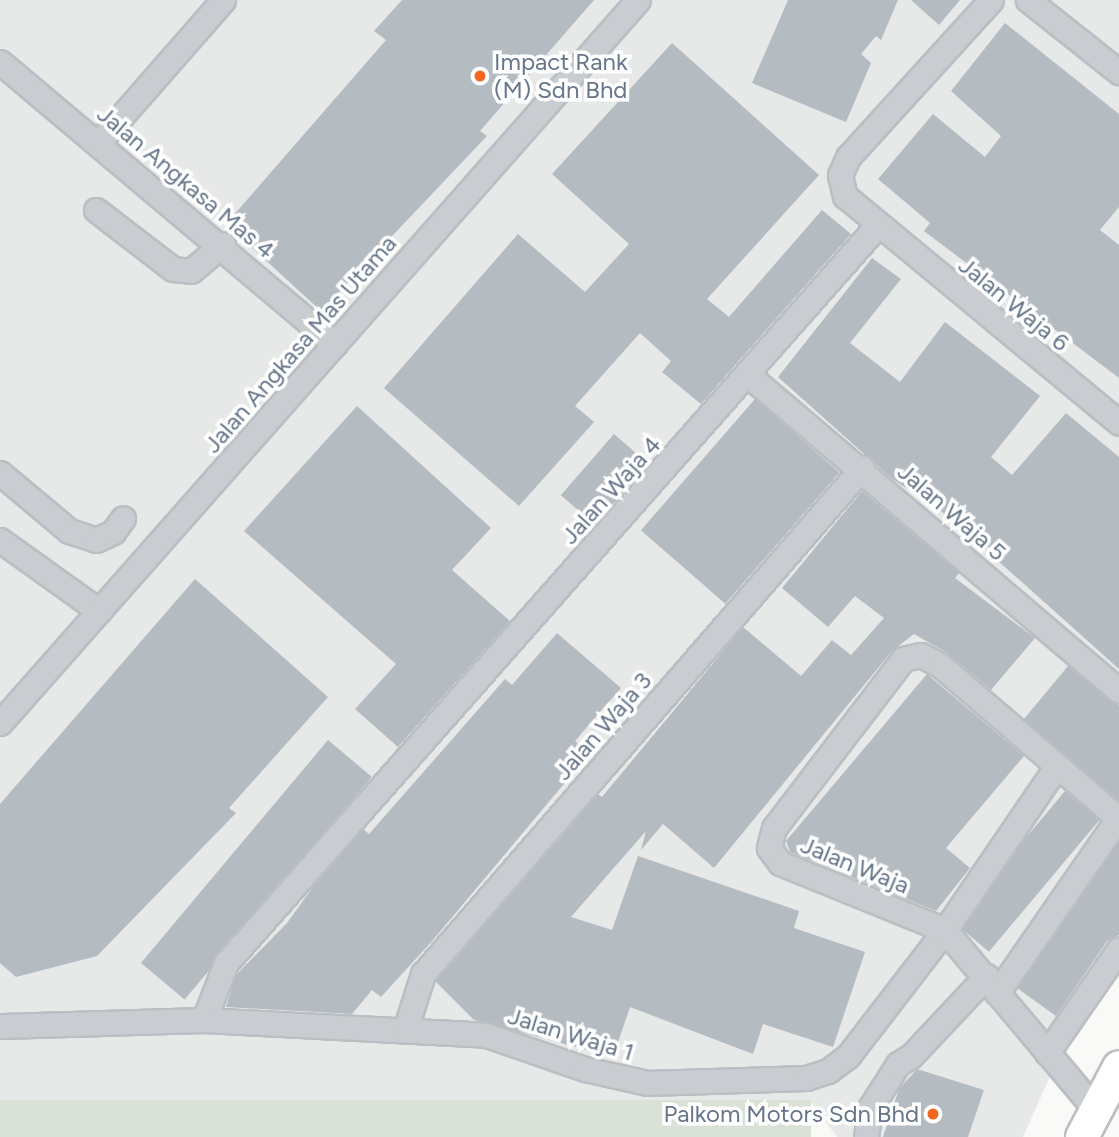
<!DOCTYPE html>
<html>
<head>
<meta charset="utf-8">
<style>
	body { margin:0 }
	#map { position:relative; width:1119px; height:1137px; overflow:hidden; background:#f9f9f7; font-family:Figtree,sans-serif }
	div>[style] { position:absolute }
	.built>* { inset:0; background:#e7e8e8 }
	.green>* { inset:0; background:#dae2d7; transform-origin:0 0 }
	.building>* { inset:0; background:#b4bbc1; transform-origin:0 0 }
	.roads { filter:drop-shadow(2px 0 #bbbec2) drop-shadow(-2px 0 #bbbec2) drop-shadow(0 2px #bbbec2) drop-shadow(0 -2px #bbbec2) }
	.minor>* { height:23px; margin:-11.5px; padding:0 11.5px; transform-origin:11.5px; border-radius:11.5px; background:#c9ccd0 }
	.highway>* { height:32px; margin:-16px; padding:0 16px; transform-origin:16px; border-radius:16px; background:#fff }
	.dots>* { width:19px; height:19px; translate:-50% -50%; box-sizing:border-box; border:4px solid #fff; border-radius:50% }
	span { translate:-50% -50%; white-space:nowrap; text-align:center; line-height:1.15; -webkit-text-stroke:7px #fff; paint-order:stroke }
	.poi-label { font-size:24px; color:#66768a }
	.left { translate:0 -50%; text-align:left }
	.right { translate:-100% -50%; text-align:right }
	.street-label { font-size:24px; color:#66768a }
</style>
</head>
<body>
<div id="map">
	<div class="built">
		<i style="clip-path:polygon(0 0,1119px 0,1119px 962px,1067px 1038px,1023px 1137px,837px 1137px,811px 1102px,0 1100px)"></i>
	</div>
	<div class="green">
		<i style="left:0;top:1100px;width:811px;height:37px"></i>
	</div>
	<div class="building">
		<i style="clip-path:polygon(402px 0,594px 0,480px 131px,487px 136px,321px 311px,226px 224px,386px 40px,374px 31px)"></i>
		<i style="clip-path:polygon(788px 0,898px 0,881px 40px,876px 36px,861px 54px,871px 63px,846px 122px,752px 83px)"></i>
		<i style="clip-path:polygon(911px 0,960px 0,939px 25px)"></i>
		<i style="clip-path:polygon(1005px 23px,1119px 114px,1119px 207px,1100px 230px,1119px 245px,1119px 378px,924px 231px,930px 223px,878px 179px,933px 114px,985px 157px,1001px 136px,951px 91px)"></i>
		<i style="clip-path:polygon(672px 43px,819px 175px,707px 299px,729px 317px,822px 210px,851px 234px,701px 404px,662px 372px,671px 361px,640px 333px,575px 406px,594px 422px,519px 506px,384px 388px,518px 234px,585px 292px,629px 244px,552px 174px)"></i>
		<i style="clip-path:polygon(872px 258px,901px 279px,850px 343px,900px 382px,945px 322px,1040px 396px,991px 457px,1012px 475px,1066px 413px,1119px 457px,1119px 669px,948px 516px,891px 478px,778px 377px)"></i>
		<i style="left:755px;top:399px;width:112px;height:174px;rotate:41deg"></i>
		<i style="clip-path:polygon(357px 406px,491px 528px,452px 570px,510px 621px,398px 747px,355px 709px,396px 664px,244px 531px)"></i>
		<i style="left:614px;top:434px;width:45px;height:81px;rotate:41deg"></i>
		<i style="clip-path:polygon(862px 491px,959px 573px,955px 578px,1035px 638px,991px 690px,949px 654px,914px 634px,892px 651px,714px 868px,663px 824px,641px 850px,646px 831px,571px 917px,612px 930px,638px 856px,799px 911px,794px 928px,865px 952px,833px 1047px,763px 1024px,753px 1054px,630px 1007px,613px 1057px,474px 1020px,435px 981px,598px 794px,602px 797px,743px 627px,801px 676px,832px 640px,851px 655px,884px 618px,855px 596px,828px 627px,782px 588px)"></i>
		<i style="clip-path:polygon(195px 579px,328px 697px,229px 808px,236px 813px,97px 956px,16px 977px,0 963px,0 804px)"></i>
		<i style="clip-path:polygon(557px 633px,621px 688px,575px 741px,589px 754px,433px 940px,381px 997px,372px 990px,352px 1014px,226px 1007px,236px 975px,287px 923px,318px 880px,363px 829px,369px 834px,505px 679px,512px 685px)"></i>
		<i style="clip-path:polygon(1068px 666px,1119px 706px,1119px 801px,1024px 719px)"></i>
		<i style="clip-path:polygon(927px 674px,1024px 756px,946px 848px,970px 868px,936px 911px,790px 852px,786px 841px)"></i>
		<i style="left:328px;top:740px;width:57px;height:291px;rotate:40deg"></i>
		<i style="left:1065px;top:791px;width:45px;height:172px;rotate:40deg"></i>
		<i style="clip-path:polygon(1119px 841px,1119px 935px,1107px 941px,1056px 1016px,1017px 988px)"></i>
		<i style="clip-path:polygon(917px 1069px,984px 1090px,968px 1137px,883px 1137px,899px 1089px)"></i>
	</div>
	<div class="roads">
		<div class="minor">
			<i style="left:991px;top:0;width:212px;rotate:132.3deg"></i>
			<i style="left:848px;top:157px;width:20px;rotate:114deg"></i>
			<i style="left:840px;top:175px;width:22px;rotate:77deg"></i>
			<i style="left:845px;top:196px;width:356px;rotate:39.6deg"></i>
			<i style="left:1028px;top:0;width:116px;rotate:38.4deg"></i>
			<i style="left:0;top:62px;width:438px;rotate:40.1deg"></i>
			<i style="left:98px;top:143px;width:190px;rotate:-48.8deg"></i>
			<i style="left:96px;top:210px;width:97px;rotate:37.5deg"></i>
			<i style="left:173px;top:269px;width:18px;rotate:6deg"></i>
			<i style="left:191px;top:271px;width:42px;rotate:-40.2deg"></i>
			<i style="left:748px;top:375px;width:487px;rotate:40.4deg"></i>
			<i style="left:0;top:473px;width:90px;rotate:40deg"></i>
			<i style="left:69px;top:531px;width:28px;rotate:18deg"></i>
			<i style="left:96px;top:540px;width:19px;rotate:-25deg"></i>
			<i style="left:113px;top:532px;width:17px;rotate:-54deg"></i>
			<i style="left:0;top:540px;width:122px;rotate:35.6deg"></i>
			<i style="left:0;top:723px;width:964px;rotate:-48.57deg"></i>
			<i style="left:997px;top:993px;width:213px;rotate:-55.3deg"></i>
			<i style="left:204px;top:1020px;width:61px;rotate:-68.9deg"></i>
			<i style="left:226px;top:963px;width:983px;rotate:-48.55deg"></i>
			<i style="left:2px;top:1026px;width:202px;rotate:-1.7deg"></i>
			<i style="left:204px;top:1020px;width:282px;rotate:3deg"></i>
			<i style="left:486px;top:1035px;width:105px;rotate:19deg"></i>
			<i style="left:585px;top:1069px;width:64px;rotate:12.7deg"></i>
			<i style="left:647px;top:1083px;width:159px;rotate:-1.8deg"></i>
			<i style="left:806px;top:1078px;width:23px;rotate:-18deg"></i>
			<i style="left:828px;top:1071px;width:25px;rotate:-37deg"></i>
			<i style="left:848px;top:1056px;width:159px;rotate:-52.4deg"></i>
			<i style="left:945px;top:930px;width:197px;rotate:-55.7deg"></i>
			<i style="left:405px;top:1030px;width:59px;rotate:-72.2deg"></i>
			<i style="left:423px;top:974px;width:670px;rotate:-49.06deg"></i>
			<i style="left:1047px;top:1053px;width:126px;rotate:-55.3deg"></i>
			<i style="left:1095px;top:1109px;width:234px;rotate:-130deg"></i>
			<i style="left:945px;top:930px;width:178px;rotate:-157.9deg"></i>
			<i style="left:780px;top:863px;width:19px;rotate:-126deg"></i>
			<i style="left:769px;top:848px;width:21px;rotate:-76deg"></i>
			<i style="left:774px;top:828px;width:213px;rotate:-52.6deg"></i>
			<i style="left:903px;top:659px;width:18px;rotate:-13deg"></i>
			<i style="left:921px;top:655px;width:21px;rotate:28deg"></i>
			<i style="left:940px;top:665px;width:236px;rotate:40.7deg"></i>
			<i style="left:866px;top:1137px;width:29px;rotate:-82deg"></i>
			<i style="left:870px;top:1108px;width:52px;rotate:-57.5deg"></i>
			<i style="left:898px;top:1064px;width:15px;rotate:-32deg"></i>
			<i style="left:911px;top:1056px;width:110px;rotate:-46.8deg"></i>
		</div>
		<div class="highway">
			<i style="left:1082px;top:1137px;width:79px;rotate:-62.1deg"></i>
		</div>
	</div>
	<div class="dots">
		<i style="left:480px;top:76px;background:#f2661f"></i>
		<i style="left:933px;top:1114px;background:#f2661f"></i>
	</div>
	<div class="poi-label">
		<span class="left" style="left:494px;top:76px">Impact Rank<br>(M) Sdn Bhd</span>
		<span class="right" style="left:919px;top:1114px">Palkom Motors Sdn Bhd</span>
	</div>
	<div class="street-label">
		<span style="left:186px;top:182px;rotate:40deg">Jalan Angkasa Mas 4</span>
		<span style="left:1014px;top:304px;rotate:39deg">Jalan Waja 6</span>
		<span style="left:300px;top:344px;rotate:-49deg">Jalan Angkasa Mas Utama</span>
		<span style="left:611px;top:490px;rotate:-48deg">Jalan Waja 4</span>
		<span style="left:952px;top:512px;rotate:41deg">Jalan Waja 5</span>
		<span style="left:603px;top:726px;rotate:-49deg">Jalan Waja 3</span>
		<span style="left:855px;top:865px;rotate:22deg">Jalan Waja</span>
		<span style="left:571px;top:1034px;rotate:17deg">Jalan Waja 1</span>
	</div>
</div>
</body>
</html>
